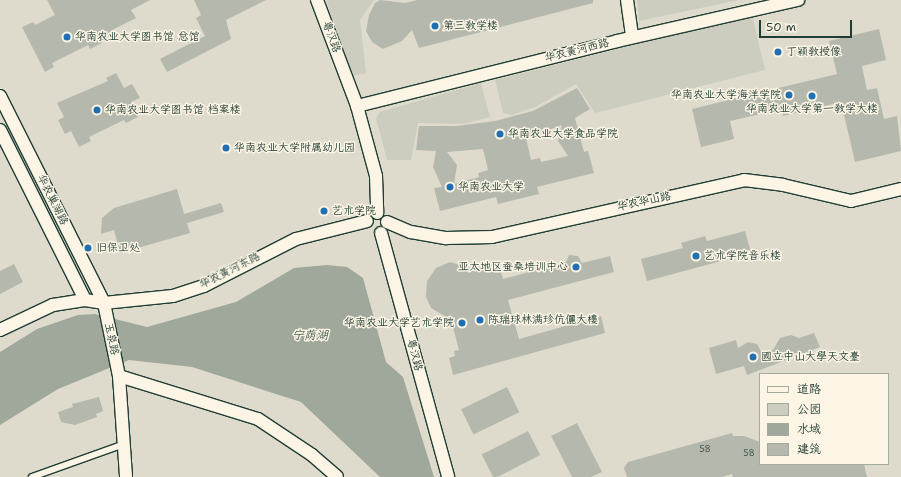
<!DOCTYPE html>
<html>
<head>
<meta charset="utf-8">
<style>
	body { margin:0 }
	#map { position:relative; width:901px; height:477px; overflow:hidden; background:#efeada; font-family:"Shantell Sans","LXGW WenKai TC",sans-serif }
	div>[style] { position:absolute }
	.built>* { inset:0; background:#dedbcc }
	.green>* { inset:0; background:#cccdbf }
	.water>* { inset:0; background:#9fa89a }
	.building>* { inset:0; background:#b5b9ad; transform-origin:0 0 }
	.roads { filter:drop-shadow(1px 0 #1f3d34) drop-shadow(-1px 0 #1f3d34) drop-shadow(0 1px #1f3d34) drop-shadow(0 -1px #1f3d34) }
	.service>* { height:6px; margin:-3px; padding:0 3px; transform-origin:3px; border-radius:3px; background:#fcf5e5 }
	.minor>* { height:12px; margin:-6px; padding:0 6px; transform-origin:6px; border-radius:6px; background:#fcf5e5 }
	.dots>* { width:11px; height:11px; translate:-50% -50%; box-sizing:border-box; border:2px solid #fcf5e5; border-radius:50% }
	span { translate:-50% -50%; white-space:nowrap; text-align:center; line-height:1.15; -webkit-text-stroke:3px #fcf5e5; paint-order:stroke }
	.number-label { font-size:9px; color:#445c52 }
	.number-label span { -webkit-text-stroke-width:0 }
	.poi-label { font-size:11px; color:#1f3d34 }
	.left { translate:0 -50%; text-align:left }
	.right { translate:-100% -50%; text-align:right }
	.street-label { font-size:11px; color:#1f3d34 }
	.water-label { font-size:12px; color:#455d53; font-style:italic }
	.legend { position:absolute; left:759px; top:373px; width:130px; height:92px; box-sizing:border-box; background:#fcf5e5; border:1px solid #a4ab9e; margin:0; padding:5px 7px; list-style:none; font-size:12px; color:#1f3d34 }
	.legend li { display:flex; align-items:center; gap:8px; height:20px }
	.legend b { width:20px; border:1px solid #a4ab9e }
	.scale { position:absolute; left:759px; top:20px; width:93px; height:18px; box-sizing:border-box; border:2px solid #1f3d34; border-top:0; padding-left:5px; font-size:12px; line-height:14px; white-space:nowrap; color:#1f3d34; -webkit-text-stroke:3px #fcf5e5; paint-order:stroke }
</style>
</head>
<body>
<div id="map">
	<div class="built">
		<i style="clip-path:polygon(evenodd,0 0,901px 0,901px 477px,0 477px,0 0,760px 374px,888px 374px,888px 464px,760px 464px,760px 374px)"></i>
	</div>
	<div class="green">
		<i style="clip-path:polygon(326px 0,374px 0,360px 20px,366px 73px,353px 76px)"></i>
		<i style="clip-path:polygon(637px 0,739px 0,639px 21px)"></i>
		<i style="clip-path:polygon(752px 15px,765px 70px,595px 113px,576px 84px,535px 107px,512px 115px,503px 113px,495px 80px)"></i>
		<i style="clip-path:polygon(481px 83px,490px 117px,463px 124px,418px 123px,411px 160px,387px 160px,376px 118px,380px 112px)"></i>
	</div>
	<div class="water">
		<i style="clip-path:polygon(327px 265px,347px 267px,363px 278px,386px 362px,403px 377px,434px 477px,380px 477px,301px 402px,192px 367px,129px 360px,58px 389px,0 425px,0 352px,37px 329px,78px 315px,95px 314px,147px 327px,236px 302px,294px 268px)"></i>
	</div>
	<div class="building">
		<i style="clip-path:polygon(47px 0,150px 0,131px 10px,136px 18px,112px 30px,114px 33px,101px 40px,102px 43px,90px 49px,88px 45px,52px 63px,54px 67px,45px 72px,22px 27px,33px 22px,35px 25px,55px 15px)"></i>
		<i style="clip-path:polygon(194px 0,266px 0,226px 20px,231px 39px,167px 72px,160px 59px,205px 36px,196px 18px,201px 15px)"></i>
		<i style="clip-path:polygon(380px 0,405px 3px,417px 0,593px 0,593px 3px,419px 48px,412px 30px,402px 41px,383px 49px,372px 42px,366px 31px,369px 15px,375px 3px)"></i>
		<i style="clip-path:polygon(879px 29px,886px 60px,862px 66px,867px 90px,877px 88px,884px 119px,897px 116px,901px 151px,855px 162px,841px 102px,783px 116px,782px 109px,730px 121px,734px 139px,701px 147px,692px 109px,837px 74px,829px 41px)"></i>
		<i style="clip-path:polygon(116px 73px,124px 88px,132px 84px,140px 98px,131px 102px,138px 117px,126px 123px,124px 120px,89px 137px,91px 141px,79px 147px,71px 131px,65px 134px,58px 120px,64px 117px,57px 103px,108px 81px,106px 78px)"></i>
		<i style="clip-path:polygon(evenodd,577px 88px,590px 109px,575px 118px,584px 152px,588px 151px,594px 173px,537px 187px,539px 194px,498px 204px,496px 197px,440px 211px,434px 188px,442px 187px,433px 167px,436px 151px,416px 150px,419px 126px,457px 126px,495px 121px,533px 111px,577px 88px,562px 125px,558px 141px,568px 156px,541px 162px,540px 158px,531px 160px,526px 138px,562px 125px,577px 88px,483px 149px,488px 170px,478px 173px,479px 177px,454px 184px,457px 165px,447px 152px,483px 149px)"></i>
		<i style="clip-path:polygon(177px 189px,184px 214px,221px 203px,224px 212px,187px 223px,190px 233px,120px 253px,114px 230px,101px 234px,102px 218px,114px 208px)"></i>
		<i style="clip-path:polygon(745px 231px,751px 253px,647px 281px,641px 259px,683px 248px,681px 243px,705px 236px,707px 241px)"></i>
		<i style="clip-path:polygon(569px 255px,578px 256px,582px 263px,610px 256px,614px 272px,508px 300px,519px 339px,601px 316px,605px 333px,453px 375px,449px 358px,455px 356px,454px 351px,459px 350px,452px 323px,448px 324px,446px 317px,431px 308px,426px 297px,427px 281px,436px 268px,450px 262px,473px 269px,498px 262px,503px 279px,566px 262px)"></i>
		<i style="clip-path:polygon(14px 264px,23px 282px,0 294px,0 271px)"></i>
		<i style="clip-path:polygon(814px 333px,820px 347px,747px 375px,744px 366px,716px 374px,709px 348px,736px 340px,738px 348px,748px 342px,757px 344px,762px 353px,773px 350px,780px 338px,791px 335px,799px 338px)"></i>
		<i style="left:507px;top:387px;width:28px;height:51px;rotate:64deg"></i>
		<i style="clip-path:polygon(99px 397px,103px 411px,96px 414px,97px 417px,75px 425px,61px 422px,58px 412px,73px 407px,72px 404px)"></i>
		<i style="clip-path:polygon(577px 423px,602px 472px,591px 477px,572px 477px,551px 436px)"></i>
		<i style="left:528px;top:431px;width:27px;height:52px;rotate:63deg"></i>
		<i style="clip-path:polygon(732px 433px,733px 436px,744px 436px,760px 442px,760px 464px,864px 464px,867px 477px,733px 477px,732px 474px,722px 477px,627px 477px,624px 468px,628px 462px)"></i>
	</div>
	<div class="roads">
		<div class="service">
			<i style="left:32px;top:477px;width:98px;rotate:-19.7deg"></i>
		</div>
		<div class="minor">
			<i style="left:317px;top:0;width:113px;rotate:69.3deg"></i>
			<i style="left:357px;top:106px;width:73px;rotate:74.8deg"></i>
			<i style="left:376px;top:176px;width:37px;rotate:88deg"></i>
			<i style="left:627px;top:0;width:37px;rotate:82deg"></i>
			<i style="left:0;top:96px;width:232px;rotate:63.3deg"></i>
			<i style="left:104px;top:303px;width:75px;rotate:78.4deg"></i>
			<i style="left:119px;top:376px;width:101px;rotate:86deg"></i>
			<i style="left:357px;top:106px;width:268px;rotate:-14deg"></i>
			<i style="left:617px;top:41px;width:186px;rotate:-12.8deg"></i>
			<i style="left:0;top:130px;width:190px;rotate:63.4deg"></i>
			<i style="left:387px;top:222px;width:26px;rotate:23deg"></i>
			<i style="left:411px;top:232px;width:36px;rotate:10deg"></i>
			<i style="left:446px;top:238px;width:46px;rotate:-1.2deg"></i>
			<i style="left:492px;top:237px;width:258px;rotate:-12.7deg"></i>
			<i style="left:744px;top:180px;width:39px;rotate:7deg"></i>
			<i style="left:783px;top:185px;width:70px;rotate:13.2deg"></i>
			<i style="left:851px;top:201px;width:51px;rotate:-13.5deg"></i>
			<i style="left:381px;top:233px;width:253px;rotate:74.6deg"></i>
			<i style="left:0;top:330px;width:59px;rotate:-25.3deg"></i>
			<i style="left:53px;top:305px;width:32px;rotate:-9deg"></i>
			<i style="left:85px;top:300px;width:19px;rotate:9deg"></i>
			<i style="left:104px;top:303px;width:69px;rotate:-5.8deg"></i>
			<i style="left:173px;top:296px;width:33px;rotate:-18deg"></i>
			<i style="left:204px;top:286px;width:103px;rotate:-27.1deg"></i>
			<i style="left:296px;top:239px;width:73px;rotate:-14.2deg"></i>
			<i style="left:119px;top:376px;width:145px;rotate:17.2deg"></i>
			<i style="left:258px;top:419px;width:65px;rotate:33.7deg"></i>
			<i style="left:312px;top:455px;width:33px;rotate:41deg"></i>
		</div>
	</div>
	<div class="dots">
		<i style="left:435px;top:26px;background:#1f6fb2"></i>
		<i style="left:67px;top:37px;background:#1f6fb2"></i>
		<i style="left:778px;top:52px;background:#1f6fb2"></i>
		<i style="left:789px;top:95px;background:#1f6fb2"></i>
		<i style="left:812px;top:96px;background:#1f6fb2"></i>
		<i style="left:97px;top:110px;background:#1f6fb2"></i>
		<i style="left:500px;top:134px;background:#1f6fb2"></i>
		<i style="left:226px;top:148px;background:#1f6fb2"></i>
		<i style="left:450px;top:187px;background:#1f6fb2"></i>
		<i style="left:324px;top:211px;background:#1f6fb2"></i>
		<i style="left:88px;top:248px;background:#1f6fb2"></i>
		<i style="left:696px;top:256px;background:#1f6fb2"></i>
		<i style="left:576px;top:267px;background:#1f6fb2"></i>
		<i style="left:480px;top:320px;background:#1f6fb2"></i>
		<i style="left:462px;top:323px;background:#1f6fb2"></i>
		<i style="left:753px;top:357px;background:#1f6fb2"></i>
	</div>
	<div class="number-label">
		<span style="left:705px;top:449px">58</span>
		<span style="left:749px;top:453px">58</span>
	</div>
	<div class="poi-label">
		<span class="left" style="left:443px;top:26px">第三教学楼</span>
		<span class="left" style="left:75px;top:37px">华南农业大学图书馆 总馆</span>
		<span class="left" style="left:786px;top:52px">丁颖教授像</span>
		<span class="right" style="left:781px;top:95px">华南农业大学海洋学院</span>
		<span style="left:812px;top:109px">华南农业大学第一教学大楼</span>
		<span class="left" style="left:105px;top:110px">华南农业大学图书馆 档案楼</span>
		<span class="left" style="left:508px;top:134px">华南农业大学食品学院</span>
		<span class="left" style="left:234px;top:148px">华南农业大学附属幼儿园</span>
		<span class="left" style="left:458px;top:187px">华南农业大学</span>
		<span class="left" style="left:332px;top:211px">艺术学院</span>
		<span class="left" style="left:96px;top:248px">旧保卫处</span>
		<span class="left" style="left:704px;top:256px">艺术学院音乐楼</span>
		<span class="right" style="left:568px;top:267px">亚太地区蚕桑培训中心</span>
		<span class="left" style="left:488px;top:320px">陈瑞球林满珍伉儷大樓</span>
		<span class="right" style="left:454px;top:323px">华南农业大学艺术学院</span>
		<span class="left" style="left:761px;top:357px">國立中山大學天文臺</span>
	</div>
	<div class="street-label">
		<span style="left:331px;top:37px;rotate:70deg">粤汉路</span>
		<span style="left:577px;top:51px;rotate:-14deg">华农黄河西路</span>
		<span style="left:52px;top:200px;rotate:63deg">华农巢湖路</span>
		<span style="left:644px;top:202px;rotate:-12deg">华农华山路</span>
		<span style="left:230px;top:271px;rotate:-27deg">华农黄河东路</span>
		<span style="left:111px;top:339px;rotate:78deg">玉泉路</span>
		<span style="left:414px;top:355px;rotate:75deg">粤汉路</span>
	</div>
	<div class="water-label">
		<span style="left:310px;top:336px">宁荫湖</span>
	</div>
	<ul class="legend">
	<li><b style="height:5px;background:#fcf5e5"></b>道路</li>
	<li><b style="height:11px;background:#cccdbf"></b>公园</li>
	<li><b style="height:11px;background:#9fa89a"></b>水域</li>
	<li><b style="height:11px;background:#b5b9ad"></b>建筑</li>
	</ul>
	<div class="scale">50 m</div>
</div>
</body>
</html>
